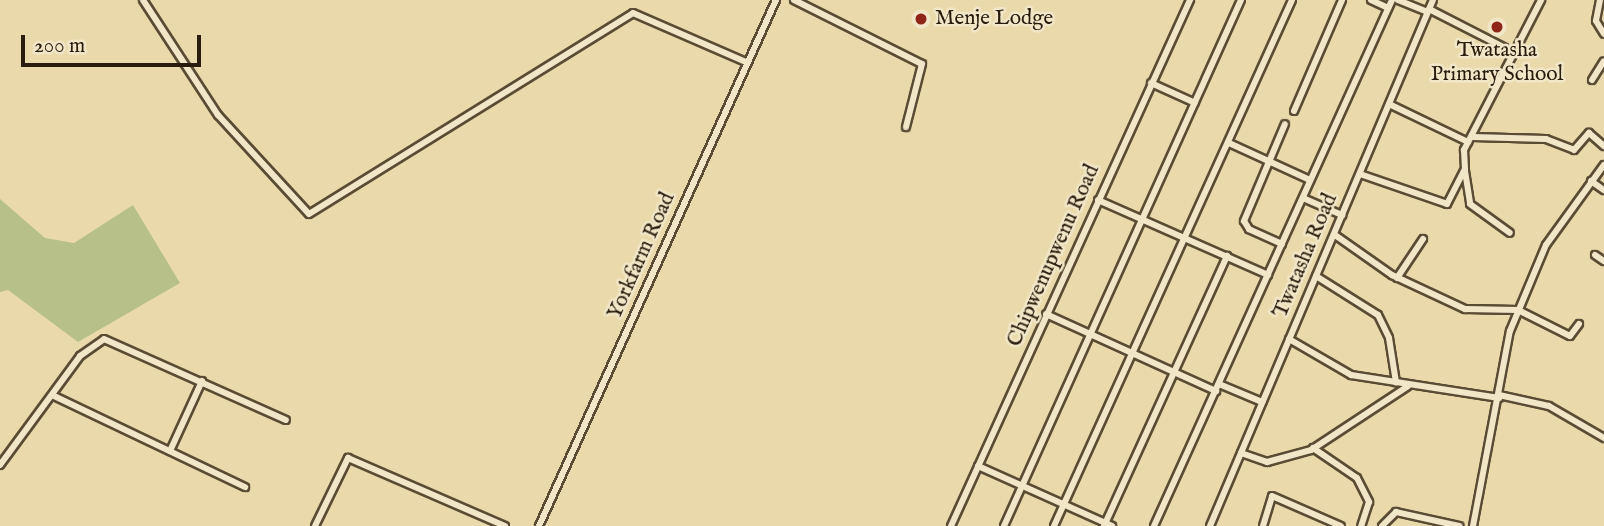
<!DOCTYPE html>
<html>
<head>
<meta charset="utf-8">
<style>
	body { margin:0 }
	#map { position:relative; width:1604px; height:526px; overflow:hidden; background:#eadaab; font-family:"IM FELL English",serif }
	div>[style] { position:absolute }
	.green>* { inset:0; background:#b7c089 }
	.roads { filter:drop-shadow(2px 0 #5a4c34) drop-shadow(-2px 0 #5a4c34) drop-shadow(0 2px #5a4c34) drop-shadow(0 -2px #5a4c34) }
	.minor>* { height:6px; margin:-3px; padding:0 3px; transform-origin:3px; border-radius:3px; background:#f1e7c8 }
	.dots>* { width:19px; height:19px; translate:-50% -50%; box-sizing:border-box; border:4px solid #f1e7c8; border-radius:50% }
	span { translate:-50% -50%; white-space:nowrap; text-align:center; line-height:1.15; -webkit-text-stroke:5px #f1e7c8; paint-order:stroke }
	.poi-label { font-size:21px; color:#2a1c0d }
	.left { translate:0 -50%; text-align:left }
	.street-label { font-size:21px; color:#2a1c0d }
	.scale { position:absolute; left:21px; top:35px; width:180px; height:32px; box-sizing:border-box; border:4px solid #2a1c0d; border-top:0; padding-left:9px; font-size:21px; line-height:24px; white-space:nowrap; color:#2a1c0d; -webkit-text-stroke:5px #f1e7c8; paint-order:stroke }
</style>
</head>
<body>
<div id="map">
	<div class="green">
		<i style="clip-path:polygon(0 199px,45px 238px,74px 243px,133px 205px,180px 283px,78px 342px,8px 290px,0 292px)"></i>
	</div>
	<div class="roads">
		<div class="minor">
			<i style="left:143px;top:0;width:137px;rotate:56.9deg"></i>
			<i style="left:218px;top:115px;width:134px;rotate:47.4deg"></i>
			<i style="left:309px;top:214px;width:381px;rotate:-31.8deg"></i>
			<i style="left:633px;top:13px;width:125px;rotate:23.5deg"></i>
			<i style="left:794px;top:0;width:143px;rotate:26.6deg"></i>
			<i style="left:922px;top:64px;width:65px;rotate:104.3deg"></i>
			<i style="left:1371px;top:0;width:19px;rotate:25deg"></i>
			<i style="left:1398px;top:0;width:32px;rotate:22deg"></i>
			<i style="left:1600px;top:0;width:21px;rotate:101deg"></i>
			<i style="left:1596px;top:21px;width:15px;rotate:58deg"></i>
			<i style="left:1429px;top:9px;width:97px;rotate:27.1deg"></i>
			<i style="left:1592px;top:80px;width:22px;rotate:-58deg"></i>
			<i style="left:1151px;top:83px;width:48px;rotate:24.4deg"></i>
			<i style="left:1389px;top:104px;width:88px;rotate:25.7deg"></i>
			<i style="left:1294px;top:111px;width:121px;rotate:-66.6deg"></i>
			<i style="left:1473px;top:137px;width:73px;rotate:1.6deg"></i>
			<i style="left:1546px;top:139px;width:30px;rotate:21deg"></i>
			<i style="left:1574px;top:150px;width:23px;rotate:-49deg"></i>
			<i style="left:1589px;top:133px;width:20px;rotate:41deg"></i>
			<i style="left:1229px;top:143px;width:89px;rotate:24.6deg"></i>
			<i style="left:1465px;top:171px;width:33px;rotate:81deg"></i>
			<i style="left:1470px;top:204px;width:49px;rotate:35.9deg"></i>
			<i style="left:1360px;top:174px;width:92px;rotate:19deg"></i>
			<i style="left:1447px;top:204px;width:39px;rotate:-63deg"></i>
			<i style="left:1465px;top:169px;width:19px;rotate:-93deg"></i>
			<i style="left:1464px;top:150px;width:169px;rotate:-62.8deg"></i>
			<i style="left:1591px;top:181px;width:16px;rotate:35deg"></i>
			<i style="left:1303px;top:198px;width:43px;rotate:23.6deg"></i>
			<i style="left:1098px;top:200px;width:186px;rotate:23.8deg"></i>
			<i style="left:1335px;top:235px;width:70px;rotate:35.1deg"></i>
			<i style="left:1392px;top:275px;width:81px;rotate:25deg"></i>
			<i style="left:1465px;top:309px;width:53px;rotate:1.1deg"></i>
			<i style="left:1518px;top:310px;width:58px;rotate:26.6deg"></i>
			<i style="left:1570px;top:336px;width:15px;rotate:-53deg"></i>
			<i style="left:1282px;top:244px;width:36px;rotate:-156deg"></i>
			<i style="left:1249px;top:229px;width:9px;rotate:-122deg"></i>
			<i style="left:1244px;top:221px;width:105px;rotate:-67.1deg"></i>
			<i style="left:1595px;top:255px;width:11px;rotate:34deg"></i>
			<i style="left:1316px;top:276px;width:73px;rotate:32.2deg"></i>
			<i style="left:1378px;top:315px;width:25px;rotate:64deg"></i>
			<i style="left:1389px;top:338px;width:45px;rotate:81deg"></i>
			<i style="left:1397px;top:278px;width:47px;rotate:-56.3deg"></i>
			<i style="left:1046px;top:314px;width:187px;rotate:24.4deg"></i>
			<i style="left:1289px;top:339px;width:72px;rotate:30.1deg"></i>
			<i style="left:1351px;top:375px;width:150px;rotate:8.8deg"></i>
			<i style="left:1219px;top:384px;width:47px;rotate:22.7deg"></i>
			<i style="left:52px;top:395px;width:214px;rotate:25.5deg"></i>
			<i style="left:1499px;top:395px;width:51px;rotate:12.4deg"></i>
			<i style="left:1549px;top:406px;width:64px;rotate:30.2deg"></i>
			<i style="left:1313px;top:448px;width:53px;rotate:34.3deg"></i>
			<i style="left:1357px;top:478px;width:27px;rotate:63deg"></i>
			<i style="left:1369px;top:502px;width:25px;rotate:108deg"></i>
			<i style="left:170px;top:451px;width:77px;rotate:-65.4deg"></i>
			<i style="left:1241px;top:453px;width:28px;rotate:19deg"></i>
			<i style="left:1267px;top:462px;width:46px;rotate:-15.3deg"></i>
			<i style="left:1311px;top:450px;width:116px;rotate:-33.4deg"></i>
			<i style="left:0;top:465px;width:135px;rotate:-53.7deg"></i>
			<i style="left:80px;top:356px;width:29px;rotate:-35deg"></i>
			<i style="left:104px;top:339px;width:199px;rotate:24deg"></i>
			<i style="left:978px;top:466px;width:147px;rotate:24.1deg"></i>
			<i style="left:315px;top:526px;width:76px;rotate:-64.1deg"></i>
			<i style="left:348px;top:458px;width:171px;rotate:23.4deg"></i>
			<i style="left:539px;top:526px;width:577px;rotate:-65.75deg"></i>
			<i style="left:951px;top:526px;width:578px;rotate:-65.56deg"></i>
			<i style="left:1004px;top:526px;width:577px;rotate:-65.75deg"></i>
			<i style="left:1054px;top:526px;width:577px;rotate:-65.65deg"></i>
			<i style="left:1104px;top:526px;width:297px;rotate:-65.5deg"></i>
			<i style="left:1154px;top:526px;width:577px;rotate:-65.65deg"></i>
			<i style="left:1210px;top:526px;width:571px;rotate:-67.03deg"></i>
			<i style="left:1263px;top:526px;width:31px;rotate:-73deg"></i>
			<i style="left:1272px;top:496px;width:75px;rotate:23.5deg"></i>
			<i style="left:1382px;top:526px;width:20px;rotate:-45deg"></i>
			<i style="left:1396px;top:512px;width:65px;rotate:12.5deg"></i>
			<i style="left:1473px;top:526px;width:198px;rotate:-79.3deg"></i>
			<i style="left:1510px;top:331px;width:93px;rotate:-67.3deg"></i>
			<i style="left:1546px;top:245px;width:99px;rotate:-54.1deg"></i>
		</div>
	</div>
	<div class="dots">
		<i style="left:921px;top:19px;background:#8f2418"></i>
		<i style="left:1497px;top:27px;background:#8f2418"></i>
	</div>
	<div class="poi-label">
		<span class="left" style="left:935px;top:19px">Menje Lodge</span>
		<span style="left:1497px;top:63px">Twatasha<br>Primary School</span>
	</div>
	<div class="street-label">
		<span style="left:642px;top:256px;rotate:-66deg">Yorkfarm Road</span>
		<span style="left:1054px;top:256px;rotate:-66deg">Chipwenupwenu Road</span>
		<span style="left:1306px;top:256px;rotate:-67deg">Twatasha Road</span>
	</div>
	<div class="scale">200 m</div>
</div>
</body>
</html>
